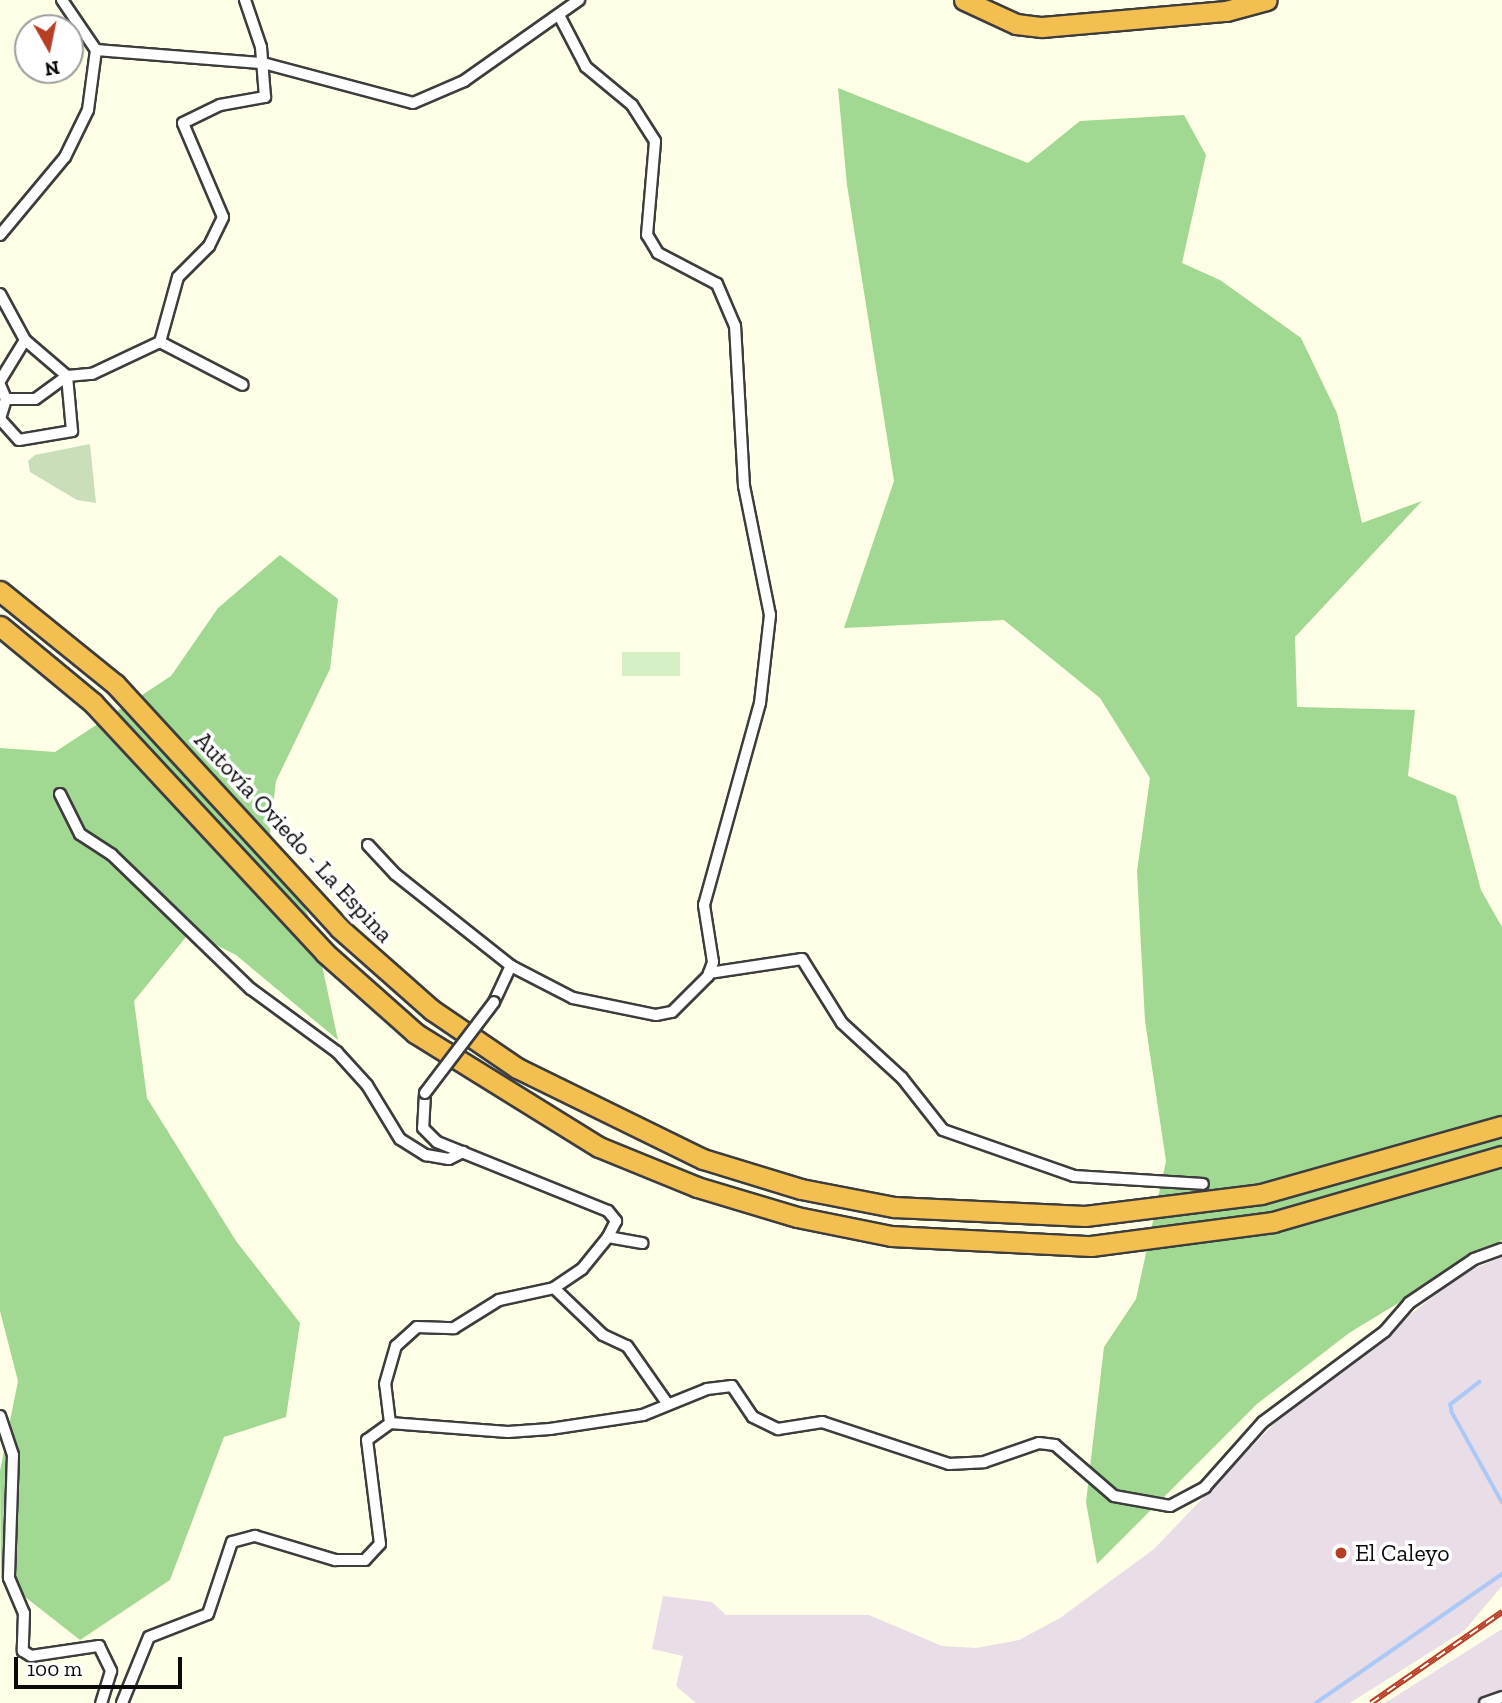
<!DOCTYPE html>
<html>
<head>
<meta charset="utf-8">
<style>
	body { margin:0 }
	#map { position:relative; width:1502px; height:1703px; overflow:hidden; background:#feffe6; font-family:"Zilla Slab",serif }
	div>[style] { position:absolute }
	.industrial>* { inset:0; background:#e9dde8 }
	.forest>* { inset:0; background:#a1d892 }
	.cemetery>* { inset:0; background:#cadeba }
	.pitch>* { inset:0; background:#d6efc4; transform-origin:0 0 }
	.stream>* { height:3.5px; margin:-1.75px; padding:0 1.75px; transform-origin:1.75px; border-radius:1.75px; background:#acc9f5 }
	.roads { filter:drop-shadow(2px 0 #3d3d3d) drop-shadow(-2px 0 #3d3d3d) drop-shadow(0 2px #3d3d3d) drop-shadow(0 -2px #3d3d3d) }
	.street>* { height:10px; margin:-5px; padding:0 5px; transform-origin:5px; border-radius:5px; background:#fff }
	.highway>* { height:19px; margin:-9.5px; padding:0 9.5px; transform-origin:9.5px; border-radius:9.5px; background:#f3bf50 }
	.rail>* { height:6px; margin-top:-3px; transform-origin:0; background:repeating-linear-gradient(90deg,#fff 0 10px,#b73e25 0 20px); box-sizing:border-box; border-block:2px solid #b73e25 }
	.bridges { filter:drop-shadow(2px 0 #3d3d3d) drop-shadow(-2px 0 #3d3d3d) drop-shadow(0 2px #3d3d3d) drop-shadow(0 -2px #3d3d3d) }
	.street-bridge>* { height:10px; margin:-5px; padding:0 5px; transform-origin:5px; border-radius:5px; background:#fff }
	.dots>* { width:19px; height:19px; translate:-50% -50%; box-sizing:border-box; border:4px solid #fff; border-radius:50% }
	span { translate:-50% -50%; white-space:nowrap; text-align:center; line-height:1.15; -webkit-text-stroke:7px #fff; paint-order:stroke }
	.street-label { font-size:24px; color:#0a0a0a }
	.poi-label { font-size:24px; color:#0a0a0a }
	.left { translate:0 -50%; text-align:left }
	.north { position:absolute; left:14px; top:14px; width:70px; height:70px; box-sizing:border-box; background:#fff; border:2px solid #9d9d9d; border-radius:50%; rotate:171deg; font-size:19px; font-weight:700; line-height:28px; text-align:center; color:#0a0a0a }
	.north::after { content:''; display:block; margin:auto; width:24px; height:32px; background:#b73e25; clip-path:polygon(50% 0,100% 100%,50% 72%,0 100%) }
	.scale { position:absolute; left:14px; top:1657px; width:168px; height:32px; box-sizing:border-box; border:4px solid #0a0a0a; border-top:0; padding-left:9px; font-size:21px; line-height:24px; white-space:nowrap; color:#0a0a0a; -webkit-text-stroke:5px #fff; paint-order:stroke }
</style>
</head>
<body>
<div id="map">
	<div class="industrial">
		<i style="clip-path:polygon(1502px 1257px,1502px 1586px,1465px 1630px,1350px 1703px,696px 1703px,676px 1686px,683px 1656px,652px 1649px,663px 1596px,712px 1602px,726px 1615px,869px 1615px,942px 1646px,976px 1648px,1019px 1640px,1060px 1618px,1154px 1549px,1275px 1423px,1461px 1274px)"></i>
		<i style="clip-path:polygon(1502px 1629px,1502px 1703px,1385px 1703px)"></i>
	</div>
	<div class="forest">
		<i style="clip-path:polygon(838px 88px,1028px 163px,1080px 121px,1184px 115px,1206px 155px,1182px 263px,1220px 280px,1301px 338px,1337px 413px,1362px 523px,1422px 501px,1295px 637px,1297px 707px,1415px 710px,1408px 776px,1456px 796px,1481px 890px,1502px 927px,1502px 1240px,1349px 1333px,1257px 1404px,1097px 1564px,1086px 1502px,1104px 1347px,1136px 1299px,1166px 1161px,1145px 1021px,1137px 871px,1150px 778px,1100px 698px,1004px 620px,844px 628px,894px 481px,847px 185px)"></i>
		<i style="clip-path:polygon(280px 555px,338px 599px,330px 669px,276px 781px,270px 833px,314px 928px,338px 1040px,236px 955px,190px 932px,134px 1001px,147px 1098px,236px 1241px,300px 1323px,286px 1417px,224px 1437px,170px 1580px,80px 1640px,1px 1578px,0 1471px,18px 1381px,0 1311px,0 748px,55px 752px,171px 676px,218px 608px)"></i>
	</div>
	<div class="cemetery">
		<i style="clip-path:polygon(90px 444px,96px 503px,77px 500px,30px 472px,28px 461px,35px 455px)"></i>
	</div>
	<div class="pitch">
		<i style="left:680px;top:652px;width:24px;height:58px;rotate:90deg"></i>
	</div>
	<div class="stream">
		<i style="left:1480px;top:1382px;width:37px;rotate:142deg"></i>
		<i style="left:1451px;top:1405px;width:7px;rotate:82deg"></i>
		<i style="left:1452px;top:1412px;width:103px;rotate:60.9deg"></i>
		<i style="left:1316px;top:1703px;width:226px;rotate:-34.7deg"></i>
	</div>
	<div class="roads">
		<div class="street">
			<i style="left:62px;top:0;width:60px;rotate:55.8deg"></i>
			<i style="left:96px;top:50px;width:168px;rotate:4.5deg"></i>
			<i style="left:263px;top:63px;width:155px;rotate:14.9deg"></i>
			<i style="left:413px;top:103px;width:56px;rotate:-23.3deg"></i>
			<i style="left:464px;top:81px;width:141px;rotate:-35.2deg"></i>
			<i style="left:0;top:235px;width:102px;rotate:-50.2deg"></i>
			<i style="left:65px;top:157px;width:52px;rotate:-63.9deg"></i>
			<i style="left:88px;top:110px;width:61px;rotate:-82.4deg"></i>
			<i style="left:0;top:294px;width:52px;rotate:61.5deg"></i>
			<i style="left:25px;top:340px;width:48px;rotate:121.4deg"></i>
			<i style="left:25px;top:340px;width:55px;rotate:40.6deg"></i>
			<i style="left:67px;top:376px;width:25px;rotate:-5deg"></i>
			<i style="left:92px;top:374px;width:75px;rotate:-25.2deg"></i>
			<i style="left:160px;top:342px;width:93px;rotate:27.4deg"></i>
			<i style="left:160px;top:342px;width:67px;rotate:-74.5deg"></i>
			<i style="left:178px;top:277px;width:44px;rotate:-45deg"></i>
			<i style="left:209px;top:246px;width:32px;rotate:-64deg"></i>
			<i style="left:223px;top:217px;width:102px;rotate:-113.1deg"></i>
			<i style="left:183px;top:123px;width:41px;rotate:-25.9deg"></i>
			<i style="left:220px;top:105px;width:46px;rotate:-10.1deg"></i>
			<i style="left:265px;top:97px;width:50px;rotate:-94.6deg"></i>
			<i style="left:261px;top:47px;width:50px;rotate:-108.8deg"></i>
			<i style="left:0;top:385px;width:15px;rotate:67deg"></i>
			<i style="left:6px;top:399px;width:21px;rotate:107deg"></i>
			<i style="left:0;top:419px;width:28px;rotate:48deg"></i>
			<i style="left:19px;top:440px;width:54px;rotate:-9.6deg"></i>
			<i style="left:72px;top:431px;width:55px;rotate:-95.2deg"></i>
			<i style="left:67px;top:376px;width:39px;rotate:144deg"></i>
			<i style="left:35px;top:399px;width:29px;rotate:180deg"></i>
			<i style="left:60px;top:794px;width:45px;rotate:63.4deg"></i>
			<i style="left:80px;top:834px;width:38px;rotate:33deg"></i>
			<i style="left:112px;top:855px;width:193px;rotate:44deg"></i>
			<i style="left:251px;top:989px;width:107px;rotate:36.2deg"></i>
			<i style="left:337px;top:1052px;width:45px;rotate:47.7deg"></i>
			<i style="left:367px;top:1085px;width:63px;rotate:58.6deg"></i>
			<i style="left:400px;top:1139px;width:31px;rotate:32deg"></i>
			<i style="left:426px;top:1155px;width:23px;rotate:10deg"></i>
			<i style="left:449px;top:1159px;width:16px;rotate:-27deg"></i>
			<i style="left:368px;top:845px;width:40px;rotate:47deg"></i>
			<i style="left:395px;top:874px;width:148px;rotate:38.4deg"></i>
			<i style="left:511px;top:966px;width:70px;rotate:27.3deg"></i>
			<i style="left:573px;top:998px;width:85px;rotate:11.6deg"></i>
			<i style="left:656px;top:1015px;width:16px;rotate:-11deg"></i>
			<i style="left:672px;top:1012px;width:51px;rotate:-45deg"></i>
			<i style="left:708px;top:976px;width:15px;rotate:-70deg"></i>
			<i style="left:713px;top:962px;width:58px;rotate:-99deg"></i>
			<i style="left:704px;top:905px;width:210px;rotate:-74.5deg"></i>
			<i style="left:760px;top:703px;width:89px;rotate:-83.5deg"></i>
			<i style="left:770px;top:615px;width:132px;rotate:-101.4deg"></i>
			<i style="left:744px;top:486px;width:160px;rotate:-93.2deg"></i>
			<i style="left:735px;top:326px;width:46px;rotate:-113.2deg"></i>
			<i style="left:717px;top:284px;width:67px;rotate:-152.3deg"></i>
			<i style="left:658px;top:253px;width:21px;rotate:-121deg"></i>
			<i style="left:647px;top:235px;width:94px;rotate:-85.1deg"></i>
			<i style="left:655px;top:141px;width:43px;rotate:-122.6deg"></i>
			<i style="left:632px;top:105px;width:60px;rotate:-140.4deg"></i>
			<i style="left:586px;top:67px;width:56px;rotate:-117.5deg"></i>
			<i style="left:709px;top:973px;width:94px;rotate:-8.6deg"></i>
			<i style="left:802px;top:959px;width:75px;rotate:58deg"></i>
			<i style="left:842px;top:1023px;width:81px;rotate:42.5deg"></i>
			<i style="left:902px;top:1078px;width:66px;rotate:51.7deg"></i>
			<i style="left:943px;top:1130px;width:139px;rotate:19.3deg"></i>
			<i style="left:1074px;top:1176px;width:129px;rotate:3.5deg"></i>
			<i style="left:494px;top:1002px;width:40px;rotate:-65deg"></i>
			<i style="left:425px;top:1093px;width:35px;rotate:93deg"></i>
			<i style="left:423px;top:1128px;width:20px;rotate:45deg"></i>
			<i style="left:437px;top:1142px;width:184px;rotate:22deg"></i>
			<i style="left:608px;top:1211px;width:13px;rotate:51deg"></i>
			<i style="left:616px;top:1221px;width:18px;rotate:117deg"></i>
			<i style="left:608px;top:1237px;width:41px;rotate:129.1deg"></i>
			<i style="left:582px;top:1269px;width:34px;rotate:146deg"></i>
			<i style="left:554px;top:1288px;width:68px;rotate:43.8deg"></i>
			<i style="left:603px;top:1335px;width:26px;rotate:25deg"></i>
			<i style="left:627px;top:1346px;width:70px;rotate:54.9deg"></i>
			<i style="left:608px;top:1237px;width:35px;rotate:10deg"></i>
			<i style="left:0;top:1416px;width:41px;rotate:71.6deg"></i>
			<i style="left:13px;top:1455px;width:123px;rotate:91.9deg"></i>
			<i style="left:9px;top:1578px;width:38px;rotate:67deg"></i>
			<i style="left:24px;top:1613px;width:38px;rotate:92deg"></i>
			<i style="left:23px;top:1651px;width:9px;rotate:32deg"></i>
			<i style="left:31px;top:1656px;width:69px;rotate:-8.4deg"></i>
			<i style="left:99px;top:1646px;width:28px;rotate:64deg"></i>
			<i style="left:111px;top:1671px;width:34px;rotate:107deg"></i>
			<i style="left:390px;top:1423px;width:39px;rotate:-97deg"></i>
			<i style="left:385px;top:1384px;width:40px;rotate:-74deg"></i>
			<i style="left:396px;top:1346px;width:28px;rotate:-42deg"></i>
			<i style="left:417px;top:1327px;width:37px;rotate:2deg"></i>
			<i style="left:454px;top:1328px;width:53px;rotate:-31.9deg"></i>
			<i style="left:499px;top:1300px;width:56px;rotate:-12.3deg"></i>
			<i style="left:122px;top:1703px;width:71px;rotate:-67.8deg"></i>
			<i style="left:149px;top:1637px;width:63px;rotate:-21.3deg"></i>
			<i style="left:208px;top:1614px;width:76px;rotate:-71.6deg"></i>
			<i style="left:232px;top:1542px;width:24px;rotate:-15deg"></i>
			<i style="left:255px;top:1536px;width:84px;rotate:16.7deg"></i>
			<i style="left:335px;top:1560px;width:30px"></i>
			<i style="left:365px;top:1560px;width:22px;rotate:-47deg"></i>
			<i style="left:380px;top:1544px;width:105px;rotate:-97.1deg"></i>
			<i style="left:367px;top:1440px;width:29px;rotate:-36deg"></i>
			<i style="left:390px;top:1423px;width:118px;rotate:4.4deg"></i>
			<i style="left:508px;top:1432px;width:42px;rotate:-4.1deg"></i>
			<i style="left:550px;top:1429px;width:94px;rotate:-8.6deg"></i>
			<i style="left:643px;top:1415px;width:69px;rotate:-22.1deg"></i>
			<i style="left:707px;top:1389px;width:25px;rotate:-7deg"></i>
			<i style="left:732px;top:1386px;width:37px;rotate:56deg"></i>
			<i style="left:753px;top:1417px;width:28px;rotate:26deg"></i>
			<i style="left:778px;top:1429px;width:45px;rotate:-9deg"></i>
			<i style="left:822px;top:1422px;width:134px;rotate:18.3deg"></i>
			<i style="left:949px;top:1464px;width:35px;rotate:-3deg"></i>
			<i style="left:984px;top:1462px;width:58px;rotate:-19.1deg"></i>
			<i style="left:1039px;top:1443px;width:16px;rotate:7deg"></i>
			<i style="left:1055px;top:1445px;width:78px;rotate:40.8deg"></i>
			<i style="left:1114px;top:1496px;width:57px;rotate:10.1deg"></i>
			<i style="left:1170px;top:1506px;width:40px;rotate:-28deg"></i>
			<i style="left:1205px;top:1487px;width:87px;rotate:-48.3deg"></i>
			<i style="left:1263px;top:1422px;width:152px;rotate:-36.7deg"></i>
			<i style="left:1385px;top:1331px;width:37px;rotate:-49deg"></i>
			<i style="left:1409px;top:1303px;width:78px;rotate:-34.1deg"></i>
			<i style="left:1474px;top:1259px;width:30px;rotate:-20deg"></i>
			<i style="left:1485px;top:1703px;width:18px;rotate:-19deg"></i>
		</div>
		<div class="highway">
			<i style="left:964px;top:0;width:57px;rotate:24.8deg"></i>
			<i style="left:1016px;top:24px;width:26px;rotate:7deg"></i>
			<i style="left:1042px;top:27px;width:185px;rotate:-5deg"></i>
			<i style="left:1226px;top:11px;width:42px;rotate:-15deg"></i>
			<i style="left:0;top:591px;width:148px;rotate:39deg"></i>
			<i style="left:115px;top:684px;width:331px;rotate:47.4deg"></i>
			<i style="left:339px;top:928px;width:124px;rotate:41.4deg"></i>
			<i style="left:432px;top:1010px;width:103px;rotate:34.3deg"></i>
			<i style="left:517px;top:1068px;width:207px;rotate:26.1deg"></i>
			<i style="left:703px;top:1159px;width:102px;rotate:17deg"></i>
			<i style="left:801px;top:1189px;width:95px;rotate:11deg"></i>
			<i style="left:894px;top:1207px;width:191px;rotate:2.7deg"></i>
			<i style="left:1085px;top:1216px;width:177px;rotate:-7.1deg"></i>
			<i style="left:1261px;top:1194px;width:250px;rotate:-15.8deg"></i>
			<i style="left:0;top:626px;width:121px;rotate:39.6deg"></i>
			<i style="left:93px;top:703px;width:341px;rotate:47.1deg"></i>
			<i style="left:325px;top:953px;width:120px;rotate:41.6deg"></i>
			<i style="left:415px;top:1033px;width:216px;rotate:31.8deg"></i>
			<i style="left:599px;top:1147px;width:106px;rotate:22.2deg"></i>
			<i style="left:697px;top:1187px;width:104px;rotate:16.7deg"></i>
			<i style="left:797px;top:1217px;width:96px;rotate:11.4deg"></i>
			<i style="left:891px;top:1236px;width:200px;rotate:2.9deg"></i>
			<i style="left:1091px;top:1246px;width:184px;rotate:-7.5deg"></i>
			<i style="left:1273px;top:1222px;width:238px;rotate:-16.1deg"></i>
		</div>
	</div>
	<div class="rail">
		<i style="left:1371px;top:1703px;width:160px;rotate:-34.8deg"></i>
	</div>
	<div class="bridges">
		<div class="street-bridge">
			<i style="left:425px;top:1093px;width:114px;rotate:-52.8deg"></i>
		</div>
	</div>
	<div class="dots">
		<i style="left:1341px;top:1553px;background:#b73e25"></i>
	</div>
	<div class="street-label">
		<span style="left:294px;top:837px;rotate:47deg">Autovía Oviedo - La Espina</span>
	</div>
	<div class="poi-label">
		<span class="left" style="left:1355px;top:1553px">El Caleyo</span>
	</div>
	<div class="north">N</div>
	<div class="scale">100 m</div>
</div>
</body>
</html>
